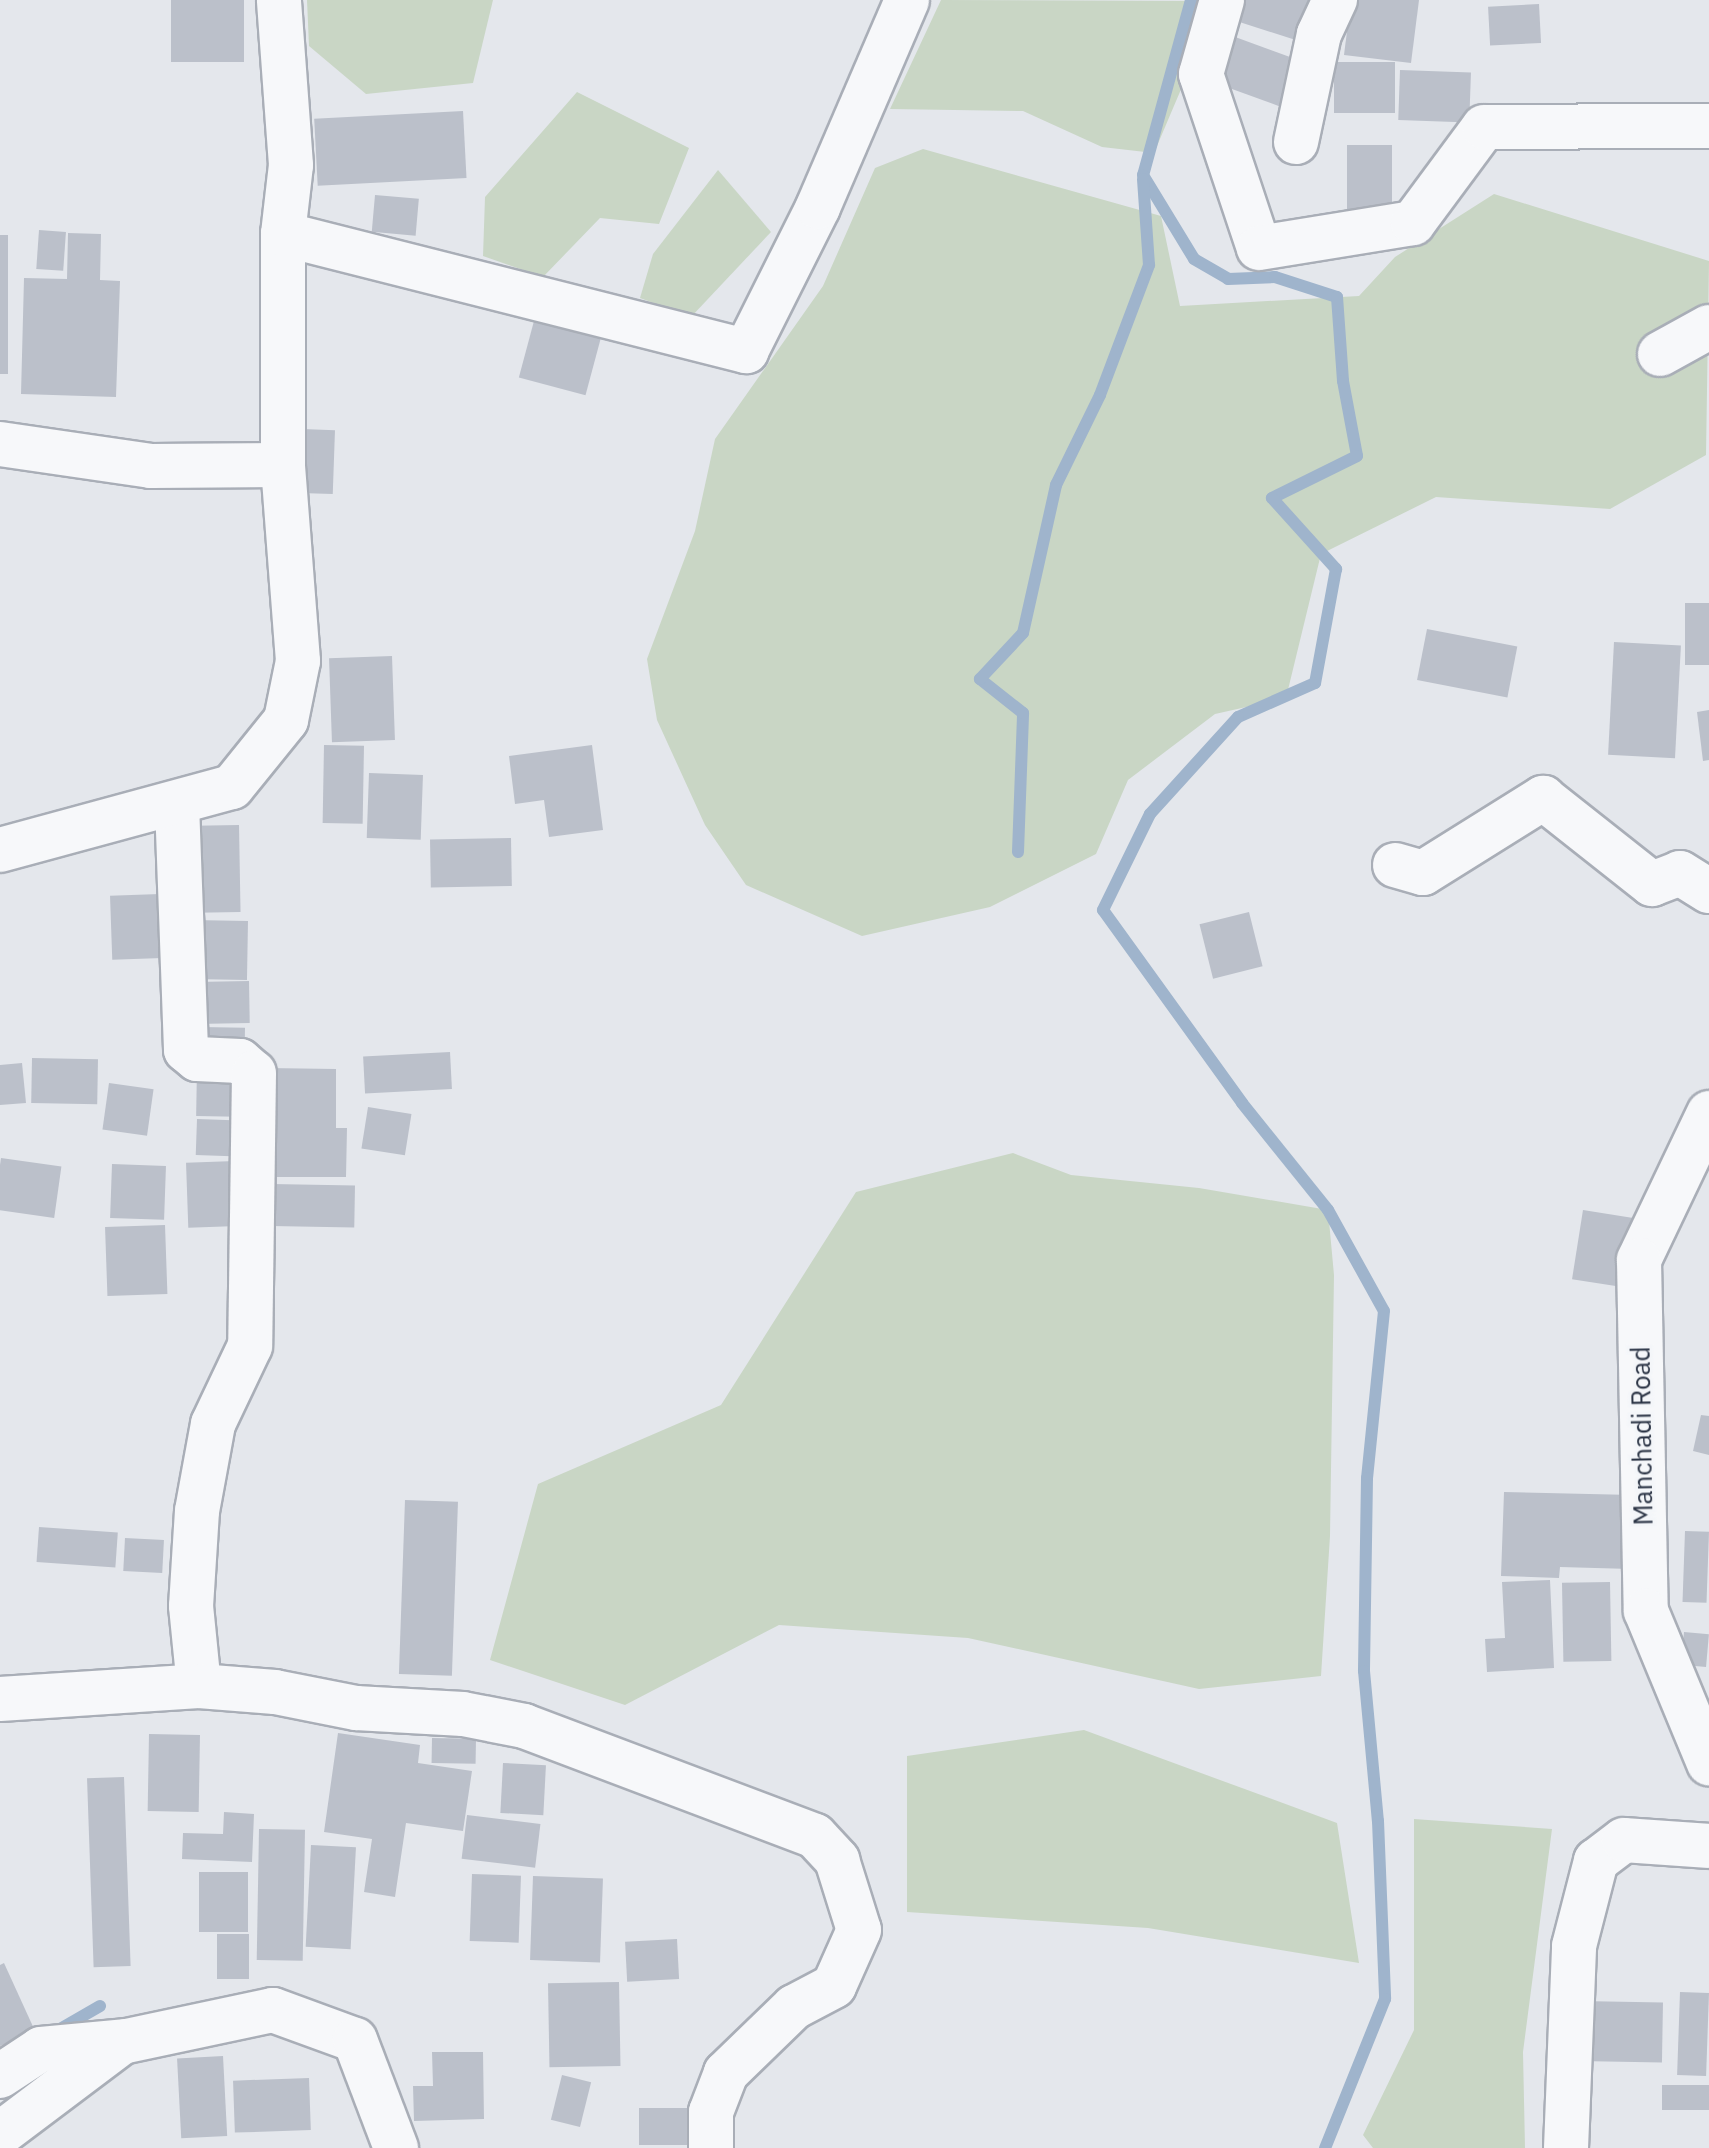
<!DOCTYPE html>
<html>
<head>
<meta charset="utf-8">
<style>
	body { margin:0 }
	#map { position:relative; width:1709px; height:2148px; overflow:hidden; background:#e4e7ec; font-family:"IBM Plex Sans",sans-serif }
	div>[style] { position:absolute }
	.green>* { inset:0; background:#c9d6c5 }
	.stream>* { height:12px; margin:-6px; padding:0 6px; transform-origin:6px; border-radius:6px; background:#9fb4cc }
	.building>* { inset:0; background:#bbc0ca; transform-origin:0 0 }
	.roads { filter:drop-shadow(2px 0 #a9aeb7) drop-shadow(-2px 0 #a9aeb7) drop-shadow(0 2px #a9aeb7) drop-shadow(0 -2px #a9aeb7) }
	.minor>* { height:44px; margin:-22px; padding:0 22px; transform-origin:22px; border-radius:22px; background:#f7f8fa }
	span { translate:-50% -50%; white-space:nowrap; text-align:center; line-height:1.15; -webkit-text-stroke:7px #f4f6f9; paint-order:stroke }
	.street-label { font-size:26px; color:#2b3445 }
</style>
</head>
<body>
<div id="map">
	<div class="green">
		<i style="clip-path:polygon(307px 0,493px 0,473px 83px,366px 94px,309px 46px)"></i>
		<i style="clip-path:polygon(941px 0,1197px 1px,1197px 27px,1182px 87px,1154px 153px,1102px 147px,1023px 111px,890px 109px)"></i>
		<i style="clip-path:polygon(577px 92px,689px 148px,659px 224px,600px 218px,543px 277px,483px 256px,485px 197px)"></i>
		<i style="clip-path:polygon(923px 149px,1161px 216px,1180px 306px,1359px 296px,1395px 257px,1494px 194px,1709px 261px,1706px 455px,1610px 509px,1436px 497px,1321px 554px,1286px 698px,1215px 714px,1128px 780px,1096px 854px,990px 907px,862px 936px,746px 885px,705px 825px,657px 720px,647px 659px,695px 531px,715px 439px,823px 286px,875px 168px)"></i>
		<i style="clip-path:polygon(718px 170px,771px 232px,691px 317px,640px 298px,653px 254px)"></i>
		<i style="clip-path:polygon(1013px 1153px,1071px 1175px,1199px 1188px,1328px 1210px,1334px 1275px,1330px 1536px,1321px 1676px,1199px 1689px,968px 1638px,779px 1625px,625px 1705px,490px 1660px,538px 1484px,721px 1405px,856px 1192px)"></i>
		<i style="clip-path:polygon(1084px 1730px,1337px 1823px,1359px 1963px,1148px 1928px,907px 1912px,907px 1756px)"></i>
		<i style="clip-path:polygon(1414px 1819px,1552px 1829px,1523px 2052px,1525px 2148px,1373px 2148px,1363px 2135px,1414px 2030px)"></i>
	</div>
	<div class="stream">
		<i style="left:1191px;top:0;width:181px;rotate:105.3deg"></i>
		<i style="left:1143px;top:175px;width:98px;rotate:58.7deg"></i>
		<i style="left:1194px;top:259px;width:39px;rotate:30deg"></i>
		<i style="left:1228px;top:279px;width:47px;rotate:-2.4deg"></i>
		<i style="left:1275px;top:277px;width:65px;rotate:17.9deg"></i>
		<i style="left:1337px;top:297px;width:84px;rotate:85.9deg"></i>
		<i style="left:1343px;top:381px;width:76px;rotate:79.4deg"></i>
		<i style="left:1357px;top:456px;width:95px;rotate:153.7deg"></i>
		<i style="left:1272px;top:498px;width:96px;rotate:48deg"></i>
		<i style="left:1336px;top:569px;width:116px;rotate:100.4deg"></i>
		<i style="left:1315px;top:683px;width:84px;rotate:156.2deg"></i>
		<i style="left:1238px;top:717px;width:131px;rotate:132.2deg"></i>
		<i style="left:1150px;top:814px;width:107px;rotate:116.1deg"></i>
		<i style="left:1103px;top:910px;width:238px;rotate:54.2deg"></i>
		<i style="left:1242px;top:1103px;width:137px;rotate:51.2deg"></i>
		<i style="left:1328px;top:1210px;width:115px;rotate:61deg"></i>
		<i style="left:1384px;top:1311px;width:168px;rotate:95.8deg"></i>
		<i style="left:1367px;top:1478px;width:193px;rotate:90.9deg"></i>
		<i style="left:1364px;top:1671px;width:151px;rotate:84.7deg"></i>
		<i style="left:1378px;top:1821px;width:178px;rotate:87.7deg"></i>
		<i style="left:1385px;top:1999px;width:161px;rotate:111.9deg"></i>
		<i style="left:1018px;top:852px;width:139px;rotate:-87.9deg"></i>
		<i style="left:1023px;top:713px;width:55px;rotate:-141.7deg"></i>
		<i style="left:980px;top:679px;width:63px;rotate:-46.9deg"></i>
		<i style="left:1023px;top:633px;width:152px;rotate:-77.4deg"></i>
		<i style="left:1056px;top:485px;width:100px;rotate:-63.9deg"></i>
		<i style="left:1100px;top:395px;width:139px;rotate:-69.3deg"></i>
		<i style="left:1149px;top:265px;width:86px;rotate:-94deg"></i>
		<i style="left:55px;top:2032px;width:52px;rotate:-30deg"></i>
	</div>
	<div class="building">
		<i style="left:171px;top:0;width:73px;height:62px"></i>
		<i style="clip-path:polygon(1233px 0,1319px 0,1305px 43px,1227px 18px)"></i>
		<i style="clip-path:polygon(1351px 0,1419px 0,1411px 63px,1344px 55px)"></i>
		<i style="left:1539px;top:4px;width:39px;height:51px;rotate:87deg"></i>
		<i style="left:1227px;top:34px;width:78px;height:50px;rotate:20deg"></i>
		<i style="left:1395px;top:62px;width:51px;height:61px;rotate:90deg"></i>
		<i style="left:1400px;top:70px;width:71px;height:50px;rotate:2deg"></i>
		<i style="left:463px;top:111px;width:67px;height:149px;rotate:87deg"></i>
		<i style="left:1347px;top:145px;width:45px;height:69px"></i>
		<i style="left:375px;top:195px;width:44px;height:37px;rotate:5deg"></i>
		<i style="left:39px;top:230px;width:27px;height:39px;rotate:4deg"></i>
		<i style="clip-path:polygon(68px 233px,101px 234px,100px 280px,120px 281px,116px 397px,21px 394px,24px 278px,67px 279px)"></i>
		<i style="left:0;top:235px;width:8px;height:139px"></i>
		<i style="left:538px;top:306px;width:69px;height:74px;rotate:15deg"></i>
		<i style="left:302px;top:429px;width:33px;height:64px;rotate:2deg"></i>
		<i style="left:1685px;top:603px;width:24px;height:62px"></i>
		<i style="left:1427px;top:629px;width:92px;height:52px;rotate:11deg"></i>
		<i style="left:1614px;top:642px;width:67px;height:113px;rotate:3deg"></i>
		<i style="left:392px;top:656px;width:84px;height:63px;rotate:88deg"></i>
		<i style="clip-path:polygon(1709px 710px,1709px 760px,1703px 761px,1697px 712px)"></i>
		<i style="left:324px;top:745px;width:40px;height:78px;rotate:1deg"></i>
		<i style="clip-path:polygon(592px 745px,603px 830px,549px 837px,544px 800px,515px 804px,509px 756px)"></i>
		<i style="left:369px;top:773px;width:54px;height:65px;rotate:2deg"></i>
		<i style="left:239px;top:825px;width:87px;height:44px;rotate:89deg"></i>
		<i style="left:511px;top:838px;width:48px;height:81px;rotate:89deg"></i>
		<i style="left:160px;top:894px;width:64px;height:50px;rotate:88deg"></i>
		<i style="left:1249px;top:912px;width:56px;height:51px;rotate:76deg"></i>
		<i style="left:192px;top:920px;width:56px;height:59px;rotate:1deg"></i>
		<i style="left:249px;top:981px;width:42px;height:54px;rotate:89deg"></i>
		<i style="left:201px;top:1027px;width:44px;height:31px;rotate:1deg"></i>
		<i style="left:450px;top:1052px;width:37px;height:87px;rotate:87deg"></i>
		<i style="left:32px;top:1058px;width:66px;height:45px;rotate:1deg"></i>
		<i style="clip-path:polygon(22px 1063px,26px 1103px,0 1105px,0 1065px)"></i>
		<i style="left:197px;top:1067px;width:55px;height:49px;rotate:1deg"></i>
		<i style="clip-path:polygon(267px 1068px,336px 1069px,336px 1128px,347px 1128px,346px 1177px,265px 1177px)"></i>
		<i style="left:109px;top:1083px;width:45px;height:47px;rotate:8deg"></i>
		<i style="left:368px;top:1107px;width:44px;height:42px;rotate:9deg"></i>
		<i style="left:197px;top:1119px;width:50px;height:36px;rotate:2deg"></i>
		<i style="left:1px;top:1158px;width:61px;height:52px;rotate:8deg"></i>
		<i style="left:235px;top:1161px;width:65px;height:49px;rotate:88deg"></i>
		<i style="left:112px;top:1164px;width:54px;height:54px;rotate:2deg"></i>
		<i style="left:272px;top:1184px;width:83px;height:42px;rotate:1deg"></i>
		<i style="left:1583px;top:1210px;width:54px;height:70px;rotate:9deg"></i>
		<i style="left:165px;top:1225px;width:69px;height:60px;rotate:88deg"></i>
		<i style="clip-path:polygon(1701px 1415px,1709px 1416px,1709px 1455px,1693px 1451px)"></i>
		<i style="clip-path:polygon(1504px 1492px,1633px 1495px,1631px 1569px,1560px 1567px,1559px 1578px,1501px 1576px)"></i>
		<i style="left:405px;top:1500px;width:53px;height:174px;rotate:2deg"></i>
		<i style="left:39px;top:1527px;width:79px;height:35px;rotate:4deg"></i>
		<i style="left:1685px;top:1531px;width:24px;height:71px;rotate:2deg"></i>
		<i style="left:125px;top:1538px;width:39px;height:33px;rotate:3deg"></i>
		<i style="clip-path:polygon(1550px 1580px,1554px 1668px,1487px 1672px,1485px 1639px,1505px 1638px,1502px 1582px)"></i>
		<i style="left:1610px;top:1582px;width:79px;height:48px;rotate:89deg"></i>
		<i style="left:1684px;top:1632px;width:25px;height:33px;rotate:5deg"></i>
		<i style="clip-path:polygon(338px 1733px,420px 1745px,418px 1763px,472px 1771px,463px 1831px,406px 1823px,395px 1897px,364px 1892px,372px 1839px,324px 1832px)"></i>
		<i style="left:149px;top:1734px;width:51px;height:77px;rotate:1deg"></i>
		<i style="left:432px;top:1738px;width:44px;height:25px;rotate:1deg"></i>
		<i style="left:503px;top:1763px;width:43px;height:50px;rotate:3deg"></i>
		<i style="left:124px;top:1777px;width:189px;height:37px;rotate:88deg"></i>
		<i style="clip-path:polygon(224px 1812px,254px 1814px,252px 1862px,182px 1859px,183px 1833px,223px 1834px)"></i>
		<i style="left:467px;top:1815px;width:74px;height:44px;rotate:7deg"></i>
		<i style="left:259px;top:1829px;width:46px;height:131px;rotate:1deg"></i>
		<i style="left:311px;top:1845px;width:45px;height:102px;rotate:3deg"></i>
		<i style="left:199px;top:1872px;width:49px;height:60px"></i>
		<i style="left:472px;top:1874px;width:49px;height:67px;rotate:2deg"></i>
		<i style="left:533px;top:1876px;width:70px;height:84px;rotate:2deg"></i>
		<i style="left:217px;top:1934px;width:32px;height:45px"></i>
		<i style="left:677px;top:1939px;width:40px;height:52px;rotate:87deg"></i>
		<i style="clip-path:polygon(4px 1963px,35px 2031px,0 2046px,0 1965px)"></i>
		<i style="left:619px;top:1982px;width:84px;height:71px;rotate:89deg"></i>
		<i style="left:1680px;top:1992px;width:29px;height:83px;rotate:2deg"></i>
		<i style="left:1580px;top:2001px;width:83px;height:60px;rotate:1deg"></i>
		<i style="clip-path:polygon(432px 2052px,483px 2052px,484px 2119px,414px 2121px,413px 2086px,433px 2086px)"></i>
		<i style="left:223px;top:2056px;width:80px;height:46px;rotate:87deg"></i>
		<i style="left:562px;top:2075px;width:30px;height:46px;rotate:14deg"></i>
		<i style="left:309px;top:2078px;width:52px;height:76px;rotate:88deg"></i>
		<i style="left:1662px;top:2085px;width:47px;height:25px"></i>
		<i style="left:639px;top:2108px;width:48px;height:37px"></i>
	</div>
	<div class="roads">
		<div class="minor">
			<i style="left:1222px;top:0;width:77px;rotate:105.8deg"></i>
			<i style="left:1201px;top:74px;width:183px;rotate:71.6deg"></i>
			<i style="left:1259px;top:248px;width:156px;rotate:-9.2deg"></i>
			<i style="left:1413px;top:223px;width:119px;rotate:-53.5deg"></i>
			<i style="left:1484px;top:127px;width:225px;rotate:-0.3deg"></i>
			<i style="left:1296px;top:142px;width:110px;rotate:-78deg"></i>
			<i style="left:1319px;top:34px;width:38px;rotate:-65deg"></i>
			<i style="left:283px;top:234px;width:478px;rotate:14.2deg"></i>
			<i style="left:746px;top:351px;width:161px;rotate:-63.4deg"></i>
			<i style="left:818px;top:207px;width:225px;rotate:-66.7deg"></i>
			<i style="left:1660px;top:354px;width:56px;rotate:-28.9deg"></i>
			<i style="left:0;top:444px;width:153px;rotate:8.3deg"></i>
			<i style="left:151px;top:466px;width:132px;rotate:-0.4deg"></i>
			<i style="left:177px;top:804px;width:246px;rotate:87.9deg"></i>
			<i style="left:186px;top:1050px;width:14px;rotate:39deg"></i>
			<i style="left:197px;top:1059px;width:43px;rotate:2.7deg"></i>
			<i style="left:240px;top:1061px;width:18px;rotate:41deg"></i>
			<i style="left:254px;top:1073px;width:273px;rotate:90.8deg"></i>
			<i style="left:250px;top:1346px;width:86px;rotate:115.4deg"></i>
			<i style="left:213px;top:1424px;width:88px;rotate:100.4deg"></i>
			<i style="left:197px;top:1511px;width:95px;rotate:93.6deg"></i>
			<i style="left:191px;top:1606px;width:80px;rotate:84.3deg"></i>
			<i style="left:0;top:850px;width:240px;rotate:-15.2deg"></i>
			<i style="left:232px;top:787px;width:86px;rotate:-51.1deg"></i>
			<i style="left:286px;top:720px;width:60px;rotate:-78.5deg"></i>
			<i style="left:298px;top:661px;width:197px;rotate:-94.4deg"></i>
			<i style="left:283px;top:465px;width:231px;rotate:-90deg"></i>
			<i style="left:283px;top:234px;width:69px;rotate:-83.4deg"></i>
			<i style="left:291px;top:165px;width:165px;rotate:-94.2deg"></i>
			<i style="left:1395px;top:865px;width:29px;rotate:16deg"></i>
			<i style="left:1423px;top:873px;width:142px;rotate:-32deg"></i>
			<i style="left:1543px;top:798px;width:139px;rotate:38.3deg"></i>
			<i style="left:1652px;top:884px;width:30px;rotate:-21deg"></i>
			<i style="left:1680px;top:873px;width:34px;rotate:32deg"></i>
			<i style="left:1709px;top:1113px;width:163px;rotate:115.5deg"></i>
			<i style="left:1639px;top:1260px;width:351px;rotate:88.9deg"></i>
			<i style="left:1646px;top:1611px;width:165px;rotate:67.5deg"></i>
			<i style="left:0;top:1699px;width:199px;rotate:-3.7deg"></i>
			<i style="left:199px;top:1686px;width:76px;rotate:4.5deg"></i>
			<i style="left:275px;top:1692px;width:83px;rotate:11.2deg"></i>
			<i style="left:356px;top:1708px;width:107px;rotate:3.2deg"></i>
			<i style="left:463px;top:1714px;width:62px;rotate:11.1deg"></i>
			<i style="left:524px;top:1726px;width:311px;rotate:20.7deg"></i>
			<i style="left:815px;top:1836px;width:33px;rotate:47deg"></i>
			<i style="left:837px;top:1860px;width:73px;rotate:72.6deg"></i>
			<i style="left:859px;top:1930px;width:61px;rotate:114.1deg"></i>
			<i style="left:834px;top:1986px;width:45px;rotate:152.3deg"></i>
			<i style="left:794px;top:2007px;width:95px;rotate:135.9deg"></i>
			<i style="left:726px;top:2073px;width:42px;rotate:111deg"></i>
			<i style="left:711px;top:2112px;width:36px;rotate:90deg"></i>
			<i style="left:0;top:2076px;width:49px;rotate:-33.4deg"></i>
			<i style="left:41px;top:2049px;width:84px;rotate:-5.4deg"></i>
			<i style="left:0;top:2134px;width:153px;rotate:-37deg"></i>
			<i style="left:122px;top:2042px;width:154px;rotate:-12deg"></i>
			<i style="left:273px;top:2010px;width:87px;rotate:20.1deg"></i>
			<i style="left:355px;top:2040px;width:116px;rotate:69.2deg"></i>
			<i style="left:1566px;top:2148px;width:202px;rotate:-87.7deg"></i>
			<i style="left:1574px;top:1946px;width:88px;rotate:-75.5deg"></i>
			<i style="left:1596px;top:1861px;width:35px;rotate:-37deg"></i>
			<i style="left:1624px;top:1840px;width:85px;rotate:4deg"></i>
		</div>
	</div>
	<div class="street-label">
		<span style="left:1642px;top:1436px;rotate:-91deg">Manchadi Road</span>
	</div>
</div>
</body>
</html>
